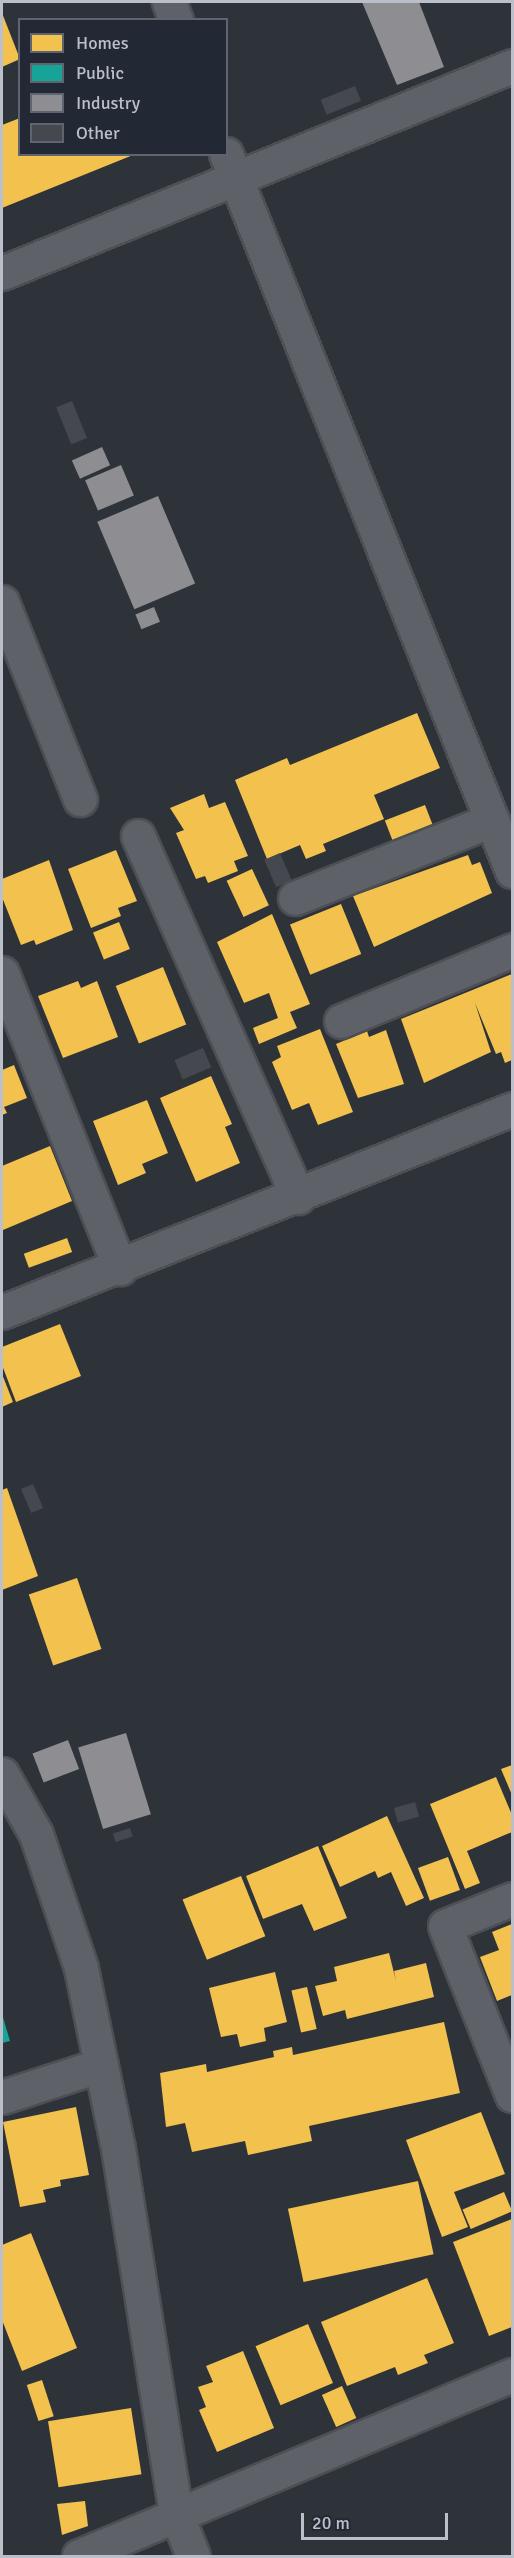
<!DOCTYPE html>
<html>
<head>
<meta charset="utf-8">
<style>
	body { margin:0 }
	#map { position:relative; width:514px; height:2558px; overflow:hidden; background:#2e333a; font-family:Signika,sans-serif }
	div>[style] { position:absolute }
	.homes>* { inset:0; background:#f2c14e; transform-origin:0 0 }
	.public>* { inset:0; background:#17a398 }
	.industry>* { inset:0; background:#8d8d92; transform-origin:0 0 }
	.building>* { inset:0; background:#45494f; transform-origin:0 0 }
	.roads { filter:drop-shadow(2px 0 #4c4f54) drop-shadow(-2px 0 #4c4f54) drop-shadow(0 2px #4c4f54) drop-shadow(0 -2px #4c4f54) }
	.minor>* { height:33px; margin:-16.5px; padding:0 16.5px; transform-origin:16.5px; border-radius:16.5px; background:#5e6168 }
	span { translate:-50% -50%; white-space:nowrap; text-align:center; line-height:1.15; -webkit-text-stroke:6px #222934; paint-order:stroke }
	.frame { position:absolute; inset:0; border:3px solid #babfc9; pointer-events:none }
	.legend { position:absolute; left:18px; top:18px; width:210px; height:138px; box-sizing:border-box; background:#222934; border:2px solid #5f6570; margin:0; padding:8px 10px; list-style:none; font-size:18px; color:#babfc9 }
	.legend li { display:flex; align-items:center; gap:12px; height:30px }
	.legend b { width:30px; border:2px solid #5f6570 }
	.scale { position:absolute; left:301px; top:2513px; width:147px; height:27px; box-sizing:border-box; border:3px solid #babfc9; border-top:0; padding-left:8px; font-size:18px; line-height:21px; white-space:nowrap; color:#babfc9; -webkit-text-stroke:4px #222934; paint-order:stroke }
</style>
</head>
<body>
<div id="map">
	<div class="homes">
		<i style="clip-path:polygon(2px 13px,20px 59px,2px 67px)"></i>
		<i style="clip-path:polygon(20px 118px,20px 154px,133px 155px,2px 208px,2px 125px)"></i>
		<i style="clip-path:polygon(417px 713px,440px 768px,374px 795px,384px 819px,323px 844px,326px 851px,306px 859px,300px 845px,267px 859px,235px 780px,287px 758px,290px 765px)"></i>
		<i style="clip-path:polygon(204px 794px,209px 808px,225px 802px,248px 856px,234px 861px,238px 871px,208px 883px,205px 876px,196px 879px,176px 833px,184px 830px,170px 808px)"></i>
		<i style="left:425px;top:805px;width:25px;height:43px;rotate:69deg"></i>
		<i style="clip-path:polygon(116px 850px,137px 901px,118px 908px,121px 916px,91px 928px,68px 869px)"></i>
		<i style="clip-path:polygon(468px 855px,472px 865px,480px 862px,492px 893px,374px 947px,353px 896px)"></i>
		<i style="clip-path:polygon(49px 860px,73px 930px,36px 945px,34px 940px,21px 945px,2px 897px,2px 879px)"></i>
		<i style="left:252px;top:869px;width:40px;height:28px;rotate:65deg"></i>
		<i style="left:341px;top:904px;width:54px;height:55px;rotate:68deg"></i>
		<i style="clip-path:polygon(272px 914px,310px 1004px,290px 1012px,297px 1028px,259px 1044px,253px 1028px,278px 1018px,269px 993px,244px 1003px,217px 942px)"></i>
		<i style="left:119px;top:922px;width:29px;height:28px;rotate:68deg"></i>
		<i style="left:163px;top:967px;width:62px;height:51px;rotate:68deg"></i>
		<i style="clip-path:polygon(512px 974px,512px 1060px,505px 1063px,501px 1052px,496px 1054px,475px 1003px,491px 1052px,424px 1083px,401px 1019px)"></i>
		<i style="clip-path:polygon(78px 981px,81px 988px,97px 981px,118px 1037px,63px 1058px,38px 996px)"></i>
		<i style="clip-path:polygon(320px 1029px,353px 1112px,318px 1125px,309px 1103px,292px 1110px,272px 1062px,281px 1057px,277px 1046px)"></i>
		<i style="clip-path:polygon(386px 1030px,404px 1084px,358px 1098px,336px 1044px,367px 1031px,369px 1037px)"></i>
		<i style="clip-path:polygon(14px 1065px,27px 1098px,4px 1107px,7px 1113px,2px 1115px,2px 1070px)"></i>
		<i style="clip-path:polygon(211px 1076px,232px 1124px,225px 1127px,240px 1163px,196px 1182px,160px 1098px)"></i>
		<i style="clip-path:polygon(147px 1100px,168px 1153px,142px 1164px,146px 1173px,118px 1185px,93px 1121px)"></i>
		<i style="clip-path:polygon(50px 1146px,72px 1201px,3px 1230px,2px 1166px)"></i>
		<i style="left:67px;top:1238px;width:15px;height:46px;rotate:70deg"></i>
		<i style="clip-path:polygon(60px 1324px,81px 1376px,16px 1402px,2px 1365px,2px 1347px)"></i>
		<i style="clip-path:polygon(2px 1374px,13px 1402px,2px 1407px)"></i>
		<i style="clip-path:polygon(7px 1488px,38px 1576px,2px 1590px,2px 1490px)"></i>
		<i style="left:77px;top:1578px;width:75px;height:51px;rotate:71deg"></i>
		<i style="clip-path:polygon(512px 1765px,512px 1795px,501px 1769px)"></i>
		<i style="clip-path:polygon(496px 1777px,512px 1815px,512px 1832px,467px 1851px,480px 1883px,465px 1889px,430px 1804px)"></i>
		<i style="clip-path:polygon(387px 1816px,424px 1898px,406px 1906px,391px 1872px,378px 1878px,375px 1871px,340px 1887px,322px 1846px)"></i>
		<i style="clip-path:polygon(318px 1846px,347px 1918px,314px 1931px,302px 1904px,263px 1919px,246px 1876px)"></i>
		<i style="left:448px;top:1857px;width:35px;height:32px;rotate:70deg"></i>
		<i style="left:241px;top:1876px;width:65px;height:63px;rotate:68deg"></i>
		<i style="clip-path:polygon(512px 1924px,512px 1995px,497px 2001px,480px 1957px,499px 1950px,492px 1932px)"></i>
		<i style="clip-path:polygon(389px 1953px,396px 1981px,394px 1971px,426px 1963px,434px 1997px,347px 2019px,345px 2010px,323px 2016px,315px 1986px,337px 1981px,334px 1967px)"></i>
		<i style="clip-path:polygon(275px 1972px,287px 2022px,264px 2028px,266px 2041px,240px 2047px,237px 2034px,221px 2037px,209px 1988px)"></i>
		<i style="left:307px;top:1987px;width:43px;height:16px;rotate:77deg"></i>
		<i style="clip-path:polygon(444px 2022px,460px 2093px,309px 2126px,312px 2141px,248px 2155px,245px 2141px,192px 2152px,185px 2123px,166px 2127px,160px 2073px,206px 2064px,207px 2072px,274px 2057px,273px 2051px,292px 2047px,293px 2055px)"></i>
		<i style="clip-path:polygon(76px 2107px,89px 2175px,60px 2180px,61px 2186px,43px 2190px,46px 2202px,20px 2207px,3px 2122px)"></i>
		<i style="clip-path:polygon(481px 2112px,505px 2174px,454px 2192px,468px 2227px,442px 2237px,406px 2140px)"></i>
		<i style="left:418px;top:2181px;width:75px;height:133px;rotate:78deg"></i>
		<i style="left:504px;top:2192px;width:21px;height:45px;rotate:67deg"></i>
		<i style="clip-path:polygon(512px 2219px,512px 2327px,489px 2336px,453px 2242px)"></i>
		<i style="clip-path:polygon(31px 2233px,77px 2348px,22px 2371px,2px 2320px,2px 2245px)"></i>
		<i style="clip-path:polygon(427px 2278px,454px 2343px,424px 2355px,428px 2363px,398px 2375px,395px 2367px,347px 2386px,321px 2322px)"></i>
		<i style="left:308px;top:2324px;width:64px;height:57px;rotate:67deg"></i>
		<i style="clip-path:polygon(243px 2351px,274px 2428px,217px 2452px,199px 2410px,206px 2407px,198px 2387px,213px 2382px,206px 2366px)"></i>
		<i style="left:42px;top:2380px;width:38px;height:16px;rotate:72deg"></i>
		<i style="left:342px;top:2386px;width:35px;height:22px;rotate:66deg"></i>
		<i style="left:131px;top:2408px;width:67px;height:84px;rotate:81deg"></i>
		<i style="clip-path:polygon(85px 2501px,88px 2526px,62px 2535px,57px 2504px)"></i>
	</div>
	<div class="public">
		<i style="clip-path:polygon(2px 2014px,10px 2041px,2px 2043px)"></i>
	</div>
	<div class="industry">
		<i style="clip-path:polygon(362px 2px,419px 2px,444px 67px,397px 85px)"></i>
		<i style="left:102px;top:447px;width:20px;height:33px;rotate:66deg"></i>
		<i style="left:121px;top:465px;width:33px;height:39px;rotate:67deg"></i>
		<i style="left:158px;top:496px;width:95px;height:66px;rotate:67deg"></i>
		<i style="left:154px;top:607px;width:16px;height:20px;rotate:68deg"></i>
		<i style="left:126px;top:1733px;width:85px;height:50px;rotate:73deg"></i>
		<i style="left:68px;top:1740px;width:31px;height:38px;rotate:69deg"></i>
	</div>
	<div class="building">
		<i style="left:355px;top:86px;width:16px;height:37px;rotate:68deg"></i>
		<i style="left:72px;top:401px;width:40px;height:17px;rotate:68deg"></i>
		<i style="left:280px;top:853px;width:30px;height:17px;rotate:67deg"></i>
		<i style="left:203px;top:1048px;width:21px;height:31px;rotate:67deg"></i>
		<i style="left:33px;top:1484px;width:26px;height:13px;rotate:67deg"></i>
		<i style="left:415px;top:1802px;width:15px;height:22px;rotate:74deg"></i>
		<i style="left:130px;top:1828px;width:9px;height:18px;rotate:72deg"></i>
	</div>
	<div class="roads">
		<div class="minor">
			<i style="left:169px;top:2px;width:19px;rotate:69deg"></i>
			<i style="left:226px;top:154px;width:772px;rotate:68.25deg"></i>
			<i style="left:2px;top:273px;width:550px;rotate:-22.09deg"></i>
			<i style="left:2px;top:602px;width:212px;rotate:68.4deg"></i>
			<i style="left:138px;top:836px;width:395px;rotate:66.1deg"></i>
			<i style="left:295px;top:898px;width:212px;rotate:-21.6deg"></i>
			<i style="left:2px;top:973px;width:318px;rotate:68.2deg"></i>
			<i style="left:341px;top:1021px;width:185px;rotate:-22.5deg"></i>
			<i style="left:2px;top:1312px;width:549px;rotate:-21.7deg"></i>
			<i style="left:2px;top:1774px;width:69px;rotate:60.5deg"></i>
			<i style="left:36px;top:1834px;width:141px;rotate:71.4deg"></i>
			<i style="left:81px;top:1968px;width:184px;rotate:78.4deg"></i>
			<i style="left:118px;top:2148px;width:370px;rotate:81deg"></i>
			<i style="left:176px;top:2513px;width:46px;rotate:68.4deg"></i>
			<i style="left:512px;top:1899px;width:72px;rotate:158.1deg"></i>
			<i style="left:445px;top:1926px;width:182px;rotate:68.4deg"></i>
			<i style="left:2px;top:2097px;width:104px;rotate:-17.9deg"></i>
			<i style="left:79px;top:2556px;width:469px;rotate:-22.7deg"></i>
		</div>
	</div>
	<div class="frame"></div>
	<ul class="legend">
	<li><b style="height:16px;background:#f2c14e"></b>Homes</li>
	<li><b style="height:16px;background:#17a398"></b>Public</li>
	<li><b style="height:16px;background:#8d8d92"></b>Industry</li>
	<li><b style="height:16px;background:#45494f"></b>Other</li>
	</ul>
	<div class="scale">20 m</div>
</div>
</body>
</html>
